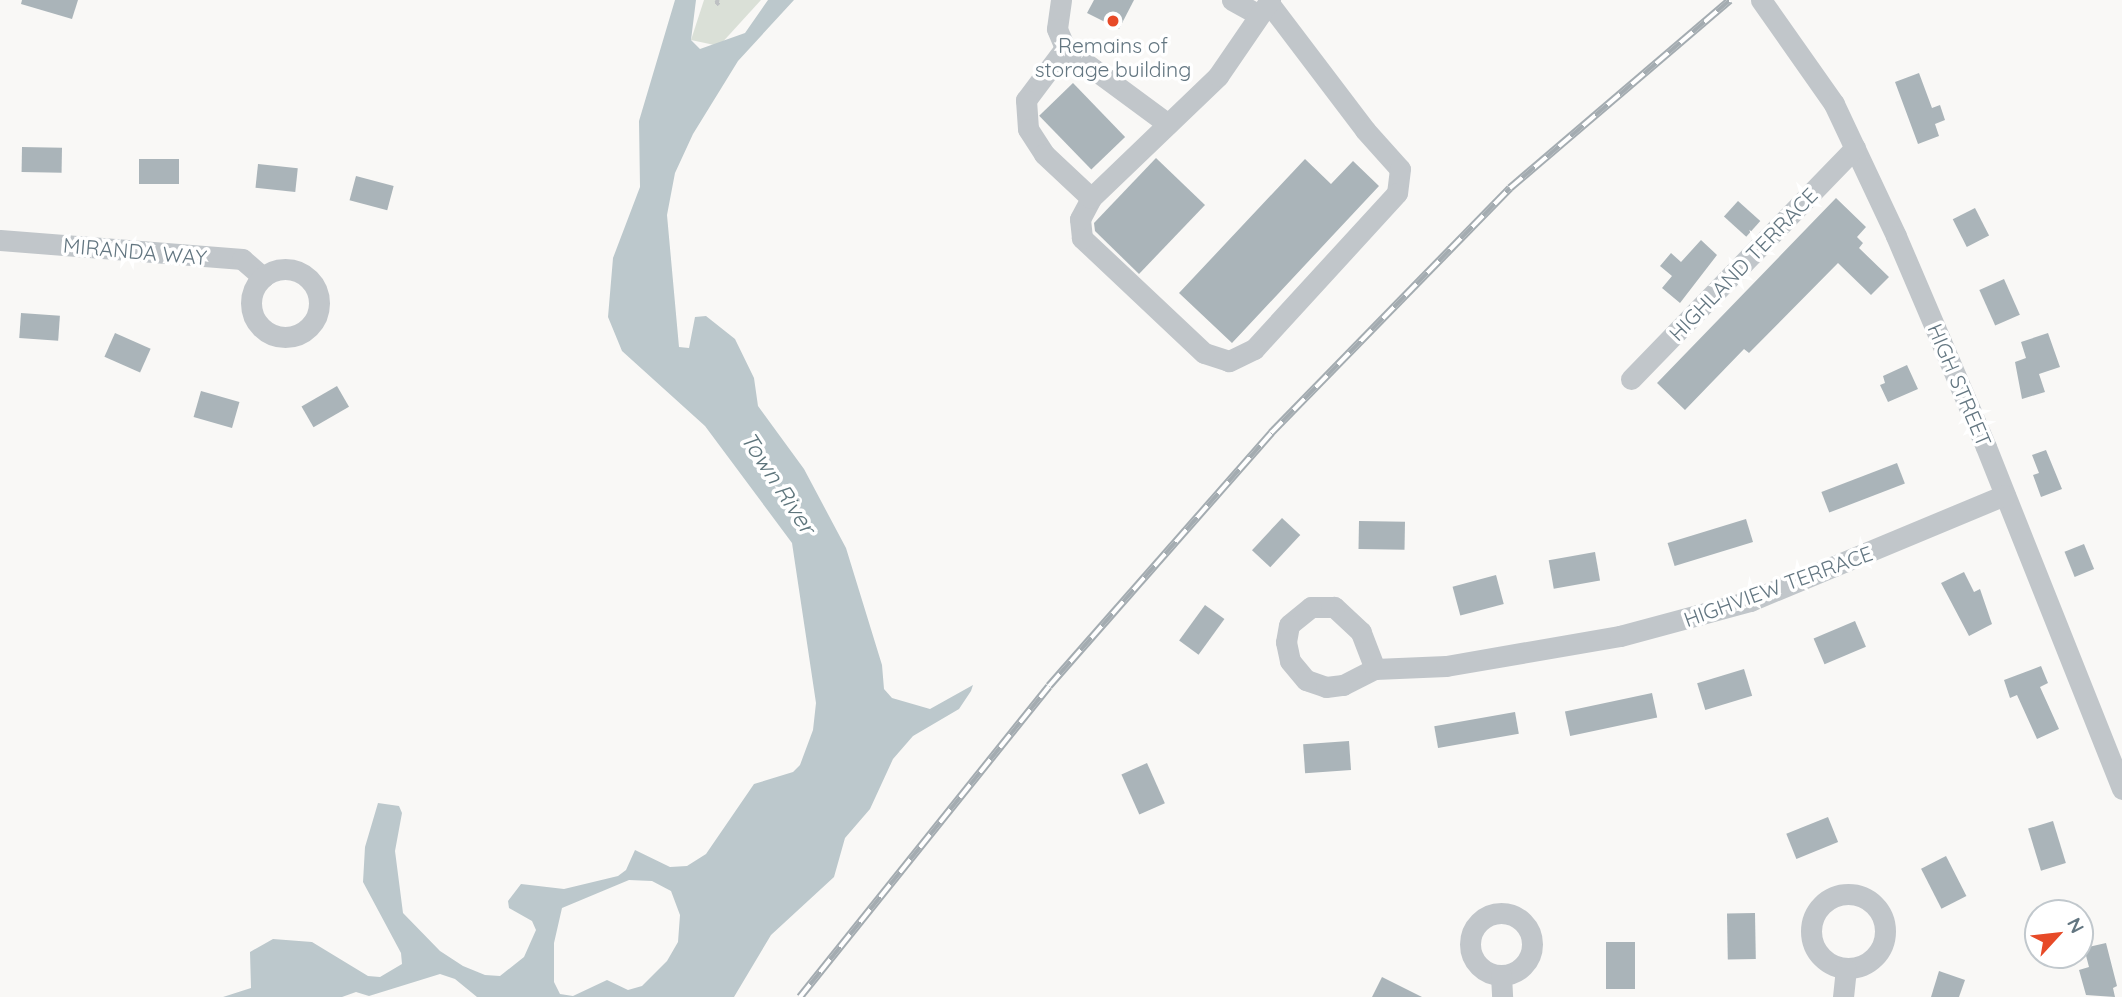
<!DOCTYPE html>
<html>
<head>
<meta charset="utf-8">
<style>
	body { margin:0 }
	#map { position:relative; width:2122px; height:997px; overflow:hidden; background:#f9f8f6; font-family:Quicksand,sans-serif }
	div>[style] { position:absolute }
	.green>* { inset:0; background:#dae0d7 }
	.water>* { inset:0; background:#bcc8cc }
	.building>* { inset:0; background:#aab4b9; transform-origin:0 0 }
	.path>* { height:3.5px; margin-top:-1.75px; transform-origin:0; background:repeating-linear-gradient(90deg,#bec1c3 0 3.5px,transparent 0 7px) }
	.minor>* { height:21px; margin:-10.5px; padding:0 10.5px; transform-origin:10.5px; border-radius:10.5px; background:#c1c6ca }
	.minor>.ring { margin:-10.5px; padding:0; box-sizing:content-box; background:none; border:21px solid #c1c6ca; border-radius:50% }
	.rail>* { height:8px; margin-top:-4px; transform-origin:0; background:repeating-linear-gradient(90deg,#fff 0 16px,#a4acb1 0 32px); box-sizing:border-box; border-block:2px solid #a4acb1 }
	.dots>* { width:19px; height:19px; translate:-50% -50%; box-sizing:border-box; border:4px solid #fff; border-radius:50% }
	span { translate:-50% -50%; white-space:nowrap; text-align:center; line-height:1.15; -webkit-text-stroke:7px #fff; paint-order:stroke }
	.poi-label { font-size:21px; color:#637681 }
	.street-label { font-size:21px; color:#637681 }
	.water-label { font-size:23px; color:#5e757c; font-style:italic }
	.north { position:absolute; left:2024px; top:899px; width:70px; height:70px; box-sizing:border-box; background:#fff; border:2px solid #c1c8cd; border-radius:50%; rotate:63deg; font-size:19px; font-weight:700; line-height:28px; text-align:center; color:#637681 }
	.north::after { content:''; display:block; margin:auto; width:24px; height:32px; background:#e74a28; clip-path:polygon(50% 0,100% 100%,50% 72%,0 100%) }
</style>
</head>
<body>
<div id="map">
	<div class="green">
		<i style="clip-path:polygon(704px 0,761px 0,719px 46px,691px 40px)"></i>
	</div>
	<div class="water">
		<i style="clip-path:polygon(evenodd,675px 0,696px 0,691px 40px,700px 49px,745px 33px,768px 0,794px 0,738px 61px,693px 134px,675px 173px,667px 215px,679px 347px,689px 348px,695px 317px,706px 316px,735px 339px,754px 378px,758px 406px,804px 469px,846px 548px,882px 665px,884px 689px,892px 698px,930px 709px,973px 685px,971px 691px,959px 709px,913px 736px,893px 759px,870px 809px,845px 838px,834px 877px,771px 935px,734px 997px,477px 997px,455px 979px,440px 974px,369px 996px,356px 992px,342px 997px,223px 997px,251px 988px,250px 952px,273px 939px,312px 942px,368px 976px,380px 977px,402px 964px,401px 953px,363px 882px,365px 847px,378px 803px,399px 806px,402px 813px,395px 851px,403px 913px,440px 951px,463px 966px,485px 975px,500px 976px,524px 957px,536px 930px,532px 921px,509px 908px,508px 901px,521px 884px,564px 889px,618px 876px,626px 870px,635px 850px,670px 867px,687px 866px,706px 854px,754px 784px,793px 772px,800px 765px,813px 730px,816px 703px,792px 543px,705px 426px,622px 351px,608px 317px,613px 258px,640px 187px,639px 121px,675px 0,629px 880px,652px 881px,671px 891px,680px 915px,678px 942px,667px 961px,642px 986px,628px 990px,607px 980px,573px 996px,560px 994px,554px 982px,554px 943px,562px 908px,629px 880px)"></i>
	</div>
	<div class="building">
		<i style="clip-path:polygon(22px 0,78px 0,72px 19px,21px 4px)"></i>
		<i style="clip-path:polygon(1094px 0,1134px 0,1119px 29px,1087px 13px)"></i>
		<i style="clip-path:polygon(1919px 73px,1932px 108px,1940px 105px,1945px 120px,1935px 124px,1939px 136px,1918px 144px,1895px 82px)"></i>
		<i style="left:1073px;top:83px;width:75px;height:47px;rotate:46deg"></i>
		<i style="left:22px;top:147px;width:40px;height:25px;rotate:1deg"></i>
		<i style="clip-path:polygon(1156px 158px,1205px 205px,1139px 274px,1095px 231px,1094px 223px)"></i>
		<i style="left:139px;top:159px;width:40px;height:25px"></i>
		<i style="clip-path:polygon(1305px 159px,1331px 184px,1353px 161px,1379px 186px,1232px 343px,1179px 293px)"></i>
		<i style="left:258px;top:164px;width:40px;height:24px;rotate:6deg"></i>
		<i style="left:356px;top:176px;width:39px;height:25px;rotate:15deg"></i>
		<i style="clip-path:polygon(1836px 198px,1866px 227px,1857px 237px,1863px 243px,1859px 248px,1889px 277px,1871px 295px,1838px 263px,1749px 353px,1744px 349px,1685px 410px,1657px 383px)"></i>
		<i style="left:1738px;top:201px;width:30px;height:21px;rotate:42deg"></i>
		<i style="left:1975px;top:208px;width:31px;height:25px;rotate:63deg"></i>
		<i style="clip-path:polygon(1701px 240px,1717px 255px,1680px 303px,1662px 288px,1672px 276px,1660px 266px,1671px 253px,1681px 262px)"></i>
		<i style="left:2004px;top:279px;width:39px;height:27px;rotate:66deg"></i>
		<i style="left:21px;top:313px;width:39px;height:25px;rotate:4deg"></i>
		<i style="left:115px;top:333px;width:39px;height:26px;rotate:24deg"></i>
		<i style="clip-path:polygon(2048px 333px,2060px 367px,2039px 374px,2045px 392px,2022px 399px,2015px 362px,2026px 358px,2021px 342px)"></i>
		<i style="clip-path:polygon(1907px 365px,1918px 389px,1888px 402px,1880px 385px,1885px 383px,1883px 376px)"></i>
		<i style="left:337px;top:386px;width:24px;height:41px;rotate:60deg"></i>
		<i style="left:201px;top:391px;width:40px;height:27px;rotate:16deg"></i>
		<i style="clip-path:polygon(2046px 450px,2062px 489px,2041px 497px,2033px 475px,2039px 473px,2032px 455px)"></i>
		<i style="left:1897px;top:463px;width:22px;height:81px;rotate:69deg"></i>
		<i style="left:1282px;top:518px;width:25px;height:44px;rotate:43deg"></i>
		<i style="left:1746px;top:519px;width:24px;height:82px;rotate:73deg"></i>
		<i style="left:1359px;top:521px;width:46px;height:28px;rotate:1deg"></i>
		<i style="left:2084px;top:544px;width:27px;height:21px;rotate:68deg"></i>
		<i style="left:1595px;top:552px;width:29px;height:47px;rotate:80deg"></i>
		<i style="clip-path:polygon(1964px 572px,1974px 592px,1980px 589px,1992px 624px,1969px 636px,1941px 583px)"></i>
		<i style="left:1496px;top:575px;width:30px;height:45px;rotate:75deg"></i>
		<i style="left:1205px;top:605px;width:24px;height:44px;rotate:36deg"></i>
		<i style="left:1855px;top:621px;width:28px;height:45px;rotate:67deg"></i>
		<i style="clip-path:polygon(2041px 666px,2048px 683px,2040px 687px,2059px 729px,2037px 739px,2017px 695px,2010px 698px,2004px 680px)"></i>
		<i style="left:1744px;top:669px;width:28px;height:49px;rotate:73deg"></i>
		<i style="left:1652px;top:693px;width:25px;height:89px;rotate:78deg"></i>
		<i style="left:1515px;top:712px;width:22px;height:82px;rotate:80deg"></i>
		<i style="left:1349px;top:741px;width:29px;height:46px;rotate:86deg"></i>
		<i style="left:1147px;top:763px;width:44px;height:28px;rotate:66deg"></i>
		<i style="left:1828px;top:817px;width:27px;height:45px;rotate:68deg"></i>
		<i style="left:2053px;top:821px;width:44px;height:26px;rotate:73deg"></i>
		<i style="left:1946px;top:856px;width:45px;height:28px;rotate:63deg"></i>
		<i style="left:1755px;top:913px;width:46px;height:28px;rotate:89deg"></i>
		<i style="left:1606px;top:942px;width:29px;height:47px"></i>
		<i style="clip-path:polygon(2106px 943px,2117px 986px,2113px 988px,2115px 997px,2086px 995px,2079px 970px,2089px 967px,2084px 948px)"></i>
		<i style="clip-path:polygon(1939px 971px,1965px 980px,1959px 997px,1931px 997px)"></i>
		<i style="clip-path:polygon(1382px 977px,1422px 997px,1372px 997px)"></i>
	</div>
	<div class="path">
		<i style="left:718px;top:0;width:5px;rotate:112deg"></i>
		<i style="left:716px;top:5px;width:7px;rotate:-45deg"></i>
	</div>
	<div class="minor">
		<i style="left:1061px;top:0;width:29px;rotate:98deg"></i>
		<i style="left:1057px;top:29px;width:21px;rotate:67deg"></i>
		<i style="left:1065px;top:48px;width:128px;rotate:36.4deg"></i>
		<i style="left:1232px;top:0;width:31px;rotate:29deg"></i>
		<i style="left:1761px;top:0;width:127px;rotate:54.9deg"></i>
		<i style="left:1834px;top:104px;width:146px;rotate:64.8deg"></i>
		<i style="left:1896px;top:236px;width:229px;rotate:66.9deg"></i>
		<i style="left:1986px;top:447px;width:368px;rotate:68.3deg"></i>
		<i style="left:1268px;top:2px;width:161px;rotate:52.8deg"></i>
		<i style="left:1365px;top:130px;width:52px;rotate:48.1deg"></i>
		<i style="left:1400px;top:169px;width:24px;rotate:97deg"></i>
		<i style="left:1397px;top:193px;width:212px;rotate:132.5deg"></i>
		<i style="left:1254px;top:349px;width:28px;rotate:154deg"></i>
		<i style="left:1229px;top:361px;width:26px;rotate:-162deg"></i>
		<i style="left:1204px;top:353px;width:168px;rotate:-136.7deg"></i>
		<i style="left:1082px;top:238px;width:19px;rotate:-96deg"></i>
		<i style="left:1080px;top:219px;width:24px;rotate:-62deg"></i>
		<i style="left:1091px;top:198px;width:176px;rotate:-43.8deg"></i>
		<i style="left:1218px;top:76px;width:92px;rotate:-55.6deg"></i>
		<i style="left:1065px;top:48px;width:65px;rotate:126.9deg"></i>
		<i style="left:1026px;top:100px;width:29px;rotate:86deg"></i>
		<i style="left:1028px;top:129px;width:30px;rotate:57deg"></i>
		<i style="left:1044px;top:154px;width:64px;rotate:43.1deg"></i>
		<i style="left:0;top:240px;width:243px;rotate:4.5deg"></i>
		<i style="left:242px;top:259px;width:28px;rotate:41deg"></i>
		<i class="ring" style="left:251px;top:269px;width:47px;height:47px"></i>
		<i style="left:1631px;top:379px;width:322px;rotate:-45.9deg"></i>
		<i style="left:1375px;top:669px;width:40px;rotate:-111deg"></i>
		<i style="left:1361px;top:632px;width:37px;rotate:-137deg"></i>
		<i style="left:1334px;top:607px;width:23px;rotate:180deg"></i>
		<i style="left:1311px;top:607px;width:28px;rotate:141deg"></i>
		<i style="left:1289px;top:625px;width:17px;rotate:100deg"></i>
		<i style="left:1286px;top:642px;width:19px;rotate:78deg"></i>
		<i style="left:1290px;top:661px;width:25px;rotate:50deg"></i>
		<i style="left:1306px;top:680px;width:21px;rotate:19deg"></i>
		<i style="left:1326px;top:687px;width:17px;rotate:-7deg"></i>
		<i style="left:1343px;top:685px;width:36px;rotate:-27deg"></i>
		<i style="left:1375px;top:669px;width:71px;rotate:-2.4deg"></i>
		<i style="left:1446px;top:666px;width:177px;rotate:-9.8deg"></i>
		<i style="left:1620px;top:636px;width:135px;rotate:-15.1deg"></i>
		<i style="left:1750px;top:601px;width:276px;rotate:-22.6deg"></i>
		<i class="ring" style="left:1811px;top:894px;width:53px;height:53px"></i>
		<i class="ring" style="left:1470px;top:913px;width:41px;height:41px"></i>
		<i style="left:1501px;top:975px;width:22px;rotate:87deg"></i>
		<i style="left:1843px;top:997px;width:28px;rotate:-84deg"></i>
	</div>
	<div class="rail">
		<i style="left:800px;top:997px;width:398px;rotate:-51.3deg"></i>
		<i style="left:1049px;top:686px;width:337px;rotate:-48.7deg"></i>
		<i style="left:1271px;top:433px;width:342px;rotate:-45.7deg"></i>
		<i style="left:1510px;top:188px;width:289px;rotate:-40.5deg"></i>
	</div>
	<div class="dots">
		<i style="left:1113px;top:21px;background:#e74a28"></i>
	</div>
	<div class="poi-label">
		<span style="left:1113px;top:57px">Remains of<br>storage building</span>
	</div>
	<div class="street-label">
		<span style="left:135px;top:251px;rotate:5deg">MIRANDA WAY</span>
		<span style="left:1743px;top:264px;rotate:-46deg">HIGHLAND TERRACE</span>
		<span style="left:1960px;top:385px;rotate:67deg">HIGH STREET</span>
		<span style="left:1778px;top:586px;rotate:-20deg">HIGHVIEW TERRACE</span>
	</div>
	<div class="water-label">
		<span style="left:778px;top:483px;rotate:57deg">Town River</span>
	</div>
	<div class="north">N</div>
</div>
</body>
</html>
